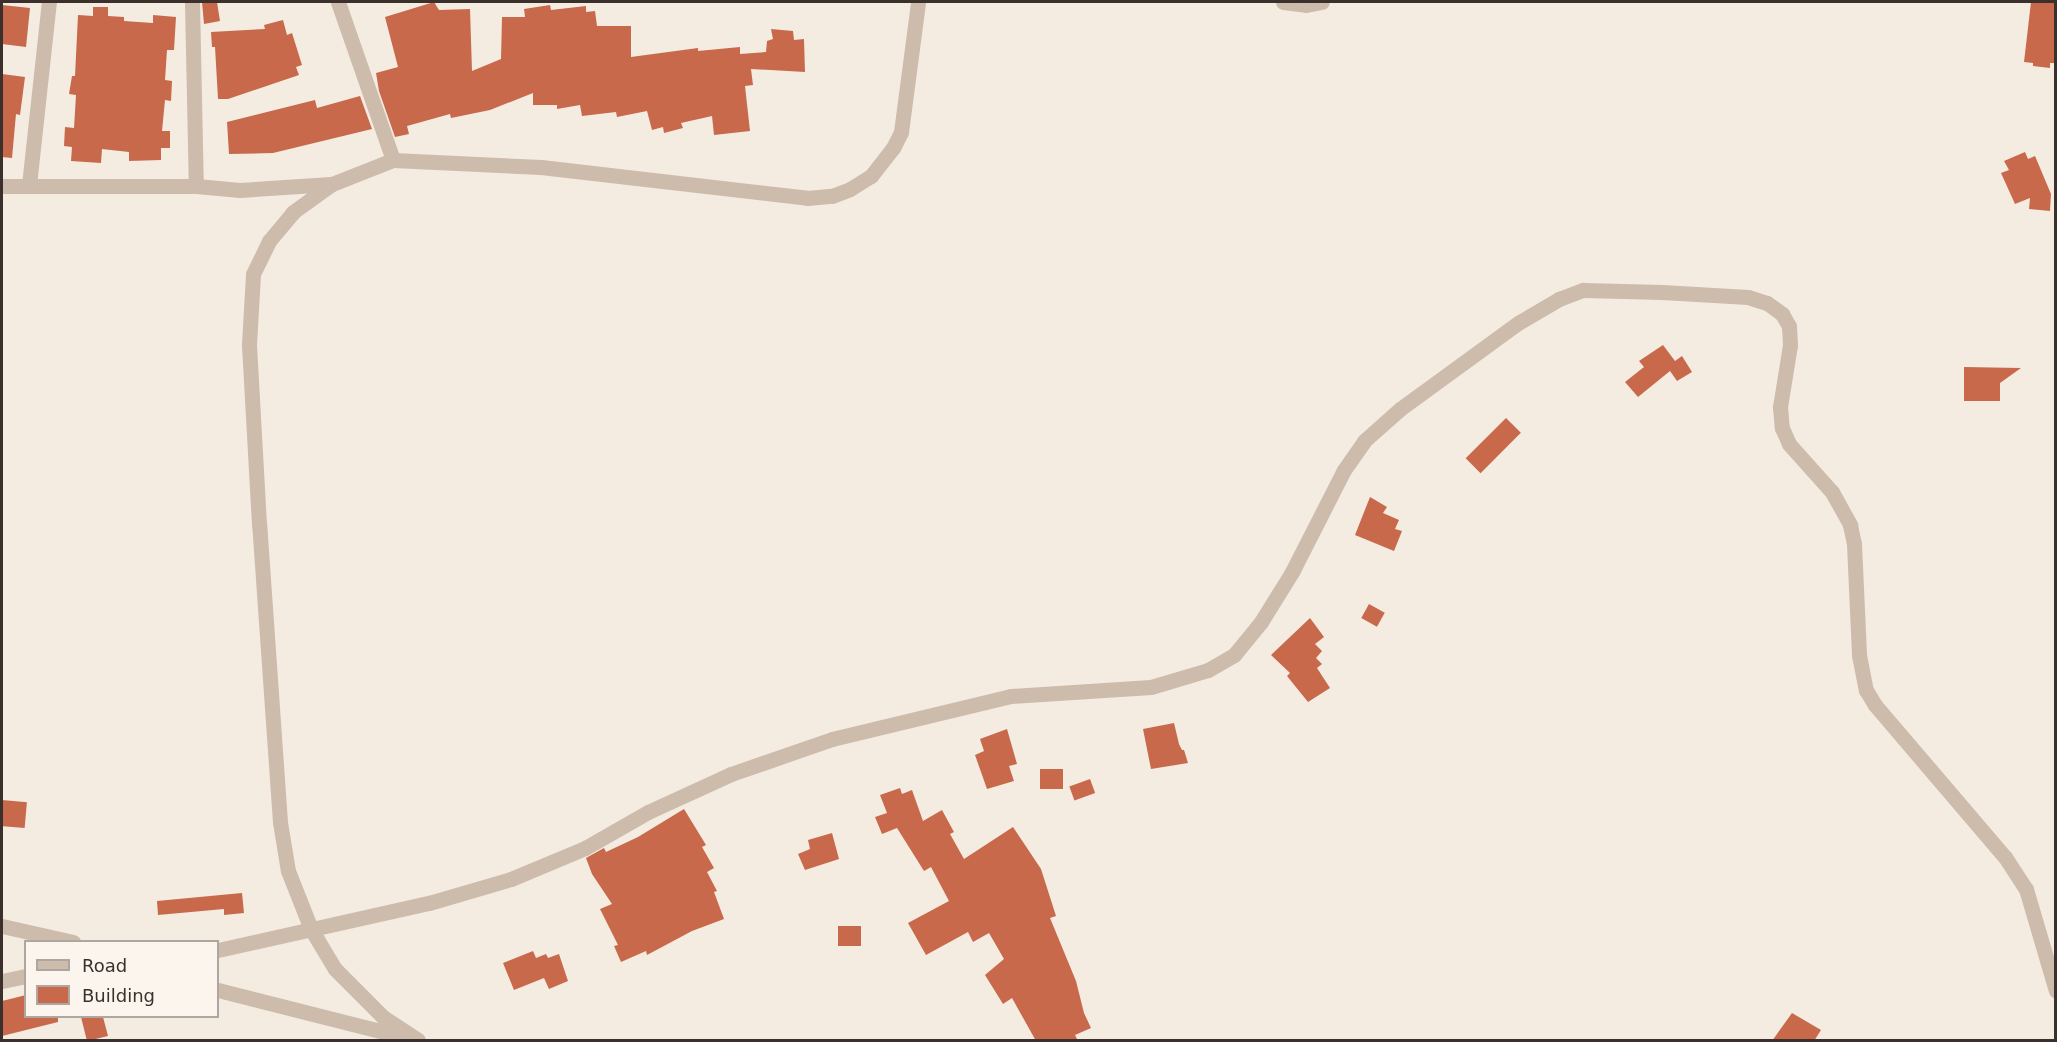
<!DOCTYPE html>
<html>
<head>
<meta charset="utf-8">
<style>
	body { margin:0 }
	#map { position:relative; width:2057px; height:1042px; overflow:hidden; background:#f4ebe1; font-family:"DejaVu Sans",sans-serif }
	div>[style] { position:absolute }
	.building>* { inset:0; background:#c8694b; transform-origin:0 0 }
	.minor>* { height:15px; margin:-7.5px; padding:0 7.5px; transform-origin:7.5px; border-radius:7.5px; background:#cdbbac }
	span { translate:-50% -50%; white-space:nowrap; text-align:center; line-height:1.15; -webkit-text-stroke:6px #fbf5ee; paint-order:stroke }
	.frame { position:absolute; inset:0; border:3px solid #3b302b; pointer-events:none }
	.legend { position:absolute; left:24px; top:940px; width:195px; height:78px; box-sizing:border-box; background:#fbf5ee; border:2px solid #aea6a0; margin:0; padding:8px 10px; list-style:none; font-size:18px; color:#3b302b }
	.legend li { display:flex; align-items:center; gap:12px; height:30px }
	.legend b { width:30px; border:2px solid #aea6a0 }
</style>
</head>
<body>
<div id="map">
	<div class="building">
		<i style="clip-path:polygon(202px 2px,217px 2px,220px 21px,204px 24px)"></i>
		<i style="clip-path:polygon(434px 2px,439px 10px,470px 9px,472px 71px,501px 59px,502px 17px,525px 17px,524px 9px,550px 5px,551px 10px,586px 6px,586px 12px,595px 11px,597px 26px,631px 26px,631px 57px,698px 48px,698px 51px,740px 47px,740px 54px,766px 52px,767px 41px,773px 39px,771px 29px,793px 31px,794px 40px,804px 39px,805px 72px,751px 69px,753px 85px,745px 86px,750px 131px,714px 135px,712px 116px,681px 123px,683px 128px,664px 133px,663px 127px,652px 130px,647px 111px,617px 117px,616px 112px,582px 116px,580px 105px,557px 109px,557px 105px,533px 105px,533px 93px,490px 110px,451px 118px,450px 114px,407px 126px,409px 134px,395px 137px,379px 91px,376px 73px,398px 67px,385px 17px)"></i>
		<i style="clip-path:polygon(2031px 2px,2055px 2px,2055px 63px,2050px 63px,2050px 68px,2033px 66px,2033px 63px,2024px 62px)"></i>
		<i style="clip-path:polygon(2px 5px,30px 8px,26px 47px,2px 44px)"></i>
		<i style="clip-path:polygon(93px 7px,108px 7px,108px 16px,124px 17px,124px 21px,153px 23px,153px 15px,176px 17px,174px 50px,167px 50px,165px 80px,172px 81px,171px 101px,165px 100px,162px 131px,170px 131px,170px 148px,161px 148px,161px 160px,129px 161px,129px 152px,102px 149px,101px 163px,71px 161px,72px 147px,64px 146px,65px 127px,74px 128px,76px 95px,69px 94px,72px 76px,75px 76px,78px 15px,93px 16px)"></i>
		<i style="clip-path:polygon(283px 20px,287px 35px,292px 33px,302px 65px,296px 67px,299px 75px,228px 99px,218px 99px,215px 47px,212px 47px,211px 32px,265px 29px,264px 25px)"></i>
		<i style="clip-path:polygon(2px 74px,25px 77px,20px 115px,16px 114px,12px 158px,2px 157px)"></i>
		<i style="clip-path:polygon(360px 96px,372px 129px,273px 153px,229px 154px,227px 122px,315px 100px,317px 108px)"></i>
		<i style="clip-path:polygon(2025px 152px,2028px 159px,2035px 156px,2051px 194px,2050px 211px,2029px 209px,2030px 198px,2015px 204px,2001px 173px,2009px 170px,2004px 161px)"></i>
		<i style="clip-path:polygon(1663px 345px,1675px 361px,1682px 356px,1692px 372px,1677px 381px,1670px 371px,1638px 397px,1625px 382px,1644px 367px,1639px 361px)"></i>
		<i style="clip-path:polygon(1964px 367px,2021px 368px,2000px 383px,2000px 401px,1964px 401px)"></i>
		<i style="left:1506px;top:418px;width:21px;height:57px;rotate:45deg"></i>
		<i style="clip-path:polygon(1370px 497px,1387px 507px,1383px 513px,1399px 520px,1395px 529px,1402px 531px,1394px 551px,1355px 535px)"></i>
		<i style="left:1369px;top:604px;width:18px;height:16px;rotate:29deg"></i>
		<i style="clip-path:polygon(1310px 618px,1324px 637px,1315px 644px,1322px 651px,1316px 658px,1322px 664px,1317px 668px,1330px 688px,1308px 702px,1287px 676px,1290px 673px,1271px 655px)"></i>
		<i style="clip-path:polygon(1174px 723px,1179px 744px,1182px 750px,1184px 750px,1188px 763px,1151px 769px,1143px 729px)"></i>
		<i style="clip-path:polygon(1007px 729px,1017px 764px,1009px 766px,1014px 781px,987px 789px,975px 755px,984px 751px,980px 739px)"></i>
		<i style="left:1063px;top:769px;width:20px;height:23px;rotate:90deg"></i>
		<i style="left:1090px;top:779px;width:15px;height:22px;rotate:70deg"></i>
		<i style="clip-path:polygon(900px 788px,902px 794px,912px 790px,923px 821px,942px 810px,954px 832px,950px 834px,964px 859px,1013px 827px,1041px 869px,1056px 916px,1050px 918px,1076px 981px,1084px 1013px,1091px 1028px,1075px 1035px,1078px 1041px,1036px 1041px,1012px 998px,1003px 1004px,985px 975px,1004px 959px,989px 933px,973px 942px,968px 932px,926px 955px,908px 923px,949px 901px,931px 867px,924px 871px,897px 828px,882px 834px,875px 817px,887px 813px,880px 795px)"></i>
		<i style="left:2px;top:800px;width:25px;height:26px;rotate:5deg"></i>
		<i style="clip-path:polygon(684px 809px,706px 845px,702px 847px,714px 868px,707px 872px,717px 891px,714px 892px,724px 919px,692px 931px,647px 955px,646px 951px,621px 962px,614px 946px,618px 945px,600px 909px,612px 904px,592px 874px,586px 858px,604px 848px,606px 852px,638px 837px)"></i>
		<i style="clip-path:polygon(832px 833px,839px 859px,805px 870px,798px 854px,810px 849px,808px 840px)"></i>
		<i style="clip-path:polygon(242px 893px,244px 913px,224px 915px,224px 909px,158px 915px,157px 901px)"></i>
		<i style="left:838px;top:926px;width:23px;height:20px"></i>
		<i style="clip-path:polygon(533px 951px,536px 958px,546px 954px,548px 958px,559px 954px,568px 981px,549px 989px,544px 978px,514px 990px,503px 963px)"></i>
		<i style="clip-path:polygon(26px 995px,26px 1017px,58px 1017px,58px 1022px,2px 1036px,2px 1001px)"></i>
		<i style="clip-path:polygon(1792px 1013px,1821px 1030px,1814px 1041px,1772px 1041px)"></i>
		<i style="clip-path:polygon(81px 1017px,103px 1017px,108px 1036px,87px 1041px)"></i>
	</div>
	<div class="minor">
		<i style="left:192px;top:2px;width:184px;rotate:88.8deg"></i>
		<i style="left:338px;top:2px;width:167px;rotate:70.8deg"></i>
		<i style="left:1283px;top:2px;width:23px;rotate:7deg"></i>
		<i style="left:1306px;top:5px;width:16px;rotate:-11deg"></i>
		<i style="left:29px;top:185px;width:184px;rotate:-83.8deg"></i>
		<i style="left:2px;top:186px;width:194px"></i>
		<i style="left:196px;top:186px;width:44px;rotate:5.2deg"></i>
		<i style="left:240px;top:190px;width:91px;rotate:-3.8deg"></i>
		<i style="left:2px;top:926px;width:73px;rotate:12.7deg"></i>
		<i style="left:218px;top:950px;width:216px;rotate:-12.6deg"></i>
		<i style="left:429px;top:903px;width:85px;rotate:-16.3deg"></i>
		<i style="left:511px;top:879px;width:80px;rotate:-22.7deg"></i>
		<i style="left:585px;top:848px;width:73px;rotate:-29.7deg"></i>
		<i style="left:648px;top:812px;width:91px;rotate:-24.6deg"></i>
		<i style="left:731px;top:774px;width:107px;rotate:-19.1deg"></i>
		<i style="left:832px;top:739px;width:184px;rotate:-13.5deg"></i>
		<i style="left:1011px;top:696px;width:140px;rotate:-3.7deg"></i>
		<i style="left:1151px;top:687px;width:59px;rotate:-16.6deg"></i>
		<i style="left:1208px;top:670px;width:30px;rotate:-30deg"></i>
		<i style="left:1234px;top:655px;width:43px;rotate:-50.7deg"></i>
		<i style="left:1261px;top:622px;width:59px;rotate:-58.2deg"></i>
		<i style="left:1292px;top:572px;width:114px;rotate:-63deg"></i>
		<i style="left:1344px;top:470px;width:35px;rotate:-55deg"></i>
		<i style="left:1364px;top:441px;width:48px;rotate:-41.6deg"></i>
		<i style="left:1400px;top:409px;width:146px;rotate:-36.1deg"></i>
		<i style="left:1518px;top:323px;width:48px;rotate:-30.3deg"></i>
		<i style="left:1559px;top:299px;width:26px;rotate:-21deg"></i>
		<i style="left:1583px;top:290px;width:79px;rotate:1.5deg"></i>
		<i style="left:1662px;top:292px;width:86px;rotate:3.3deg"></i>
		<i style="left:1748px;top:297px;width:20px;rotate:18deg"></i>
		<i style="left:1767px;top:303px;width:19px;rotate:36deg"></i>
		<i style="left:1782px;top:314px;width:14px;rotate:60deg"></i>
		<i style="left:1789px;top:326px;width:19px;rotate:87deg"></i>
		<i style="left:1790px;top:345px;width:63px;rotate:99.2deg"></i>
		<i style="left:1780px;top:407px;width:21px;rotate:85deg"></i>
		<i style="left:1782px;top:428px;width:17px;rotate:66deg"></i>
		<i style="left:1789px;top:444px;width:64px;rotate:48.1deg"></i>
		<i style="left:1832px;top:492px;width:38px;rotate:61deg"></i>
		<i style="left:1850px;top:525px;width:19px;rotate:78deg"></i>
		<i style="left:1854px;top:544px;width:111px;rotate:87.4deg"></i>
		<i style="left:1859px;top:655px;width:36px;rotate:79deg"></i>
		<i style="left:1866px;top:690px;width:17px;rotate:59deg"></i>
		<i style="left:1875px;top:705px;width:200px;rotate:49.5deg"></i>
		<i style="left:2005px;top:857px;width:38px;rotate:57deg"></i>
		<i style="left:2026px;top:889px;width:106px;rotate:73.6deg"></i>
		<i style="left:2px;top:981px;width:25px;rotate:-12deg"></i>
		<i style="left:218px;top:990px;width:192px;rotate:14.2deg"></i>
		<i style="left:418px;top:1040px;width:42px;rotate:-146.7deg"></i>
		<i style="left:383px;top:1017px;width:68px;rotate:-135deg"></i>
		<i style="left:335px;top:969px;width:47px;rotate:-121deg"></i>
		<i style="left:311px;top:929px;width:62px;rotate:-111.6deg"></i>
		<i style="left:288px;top:871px;width:50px;rotate:-99.3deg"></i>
		<i style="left:280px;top:822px;width:299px;rotate:-94deg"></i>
		<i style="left:259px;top:524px;width:180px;rotate:-93.2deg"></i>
		<i style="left:249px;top:344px;width:70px;rotate:-86.7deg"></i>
		<i style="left:253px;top:274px;width:37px;rotate:-64deg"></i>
		<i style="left:269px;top:241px;width:38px;rotate:-50deg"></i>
		<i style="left:293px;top:212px;width:48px;rotate:-35.7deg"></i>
		<i style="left:332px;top:184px;width:66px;rotate:-21.5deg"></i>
		<i style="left:393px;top:160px;width:148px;rotate:2.7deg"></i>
		<i style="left:541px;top:167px;width:268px;rotate:6.6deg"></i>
		<i style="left:807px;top:198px;width:25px;rotate:-5deg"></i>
		<i style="left:832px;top:196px;width:19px;rotate:-21deg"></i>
		<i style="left:850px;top:189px;width:25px;rotate:-32deg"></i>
		<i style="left:871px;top:176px;width:36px;rotate:-52deg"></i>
		<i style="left:893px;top:148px;width:18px;rotate:-63deg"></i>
		<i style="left:901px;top:132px;width:131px;rotate:-82.5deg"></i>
	</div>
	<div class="frame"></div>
	<ul class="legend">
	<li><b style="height:8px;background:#cdbbac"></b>Road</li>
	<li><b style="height:16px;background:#c8694b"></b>Building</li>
	</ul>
</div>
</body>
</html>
